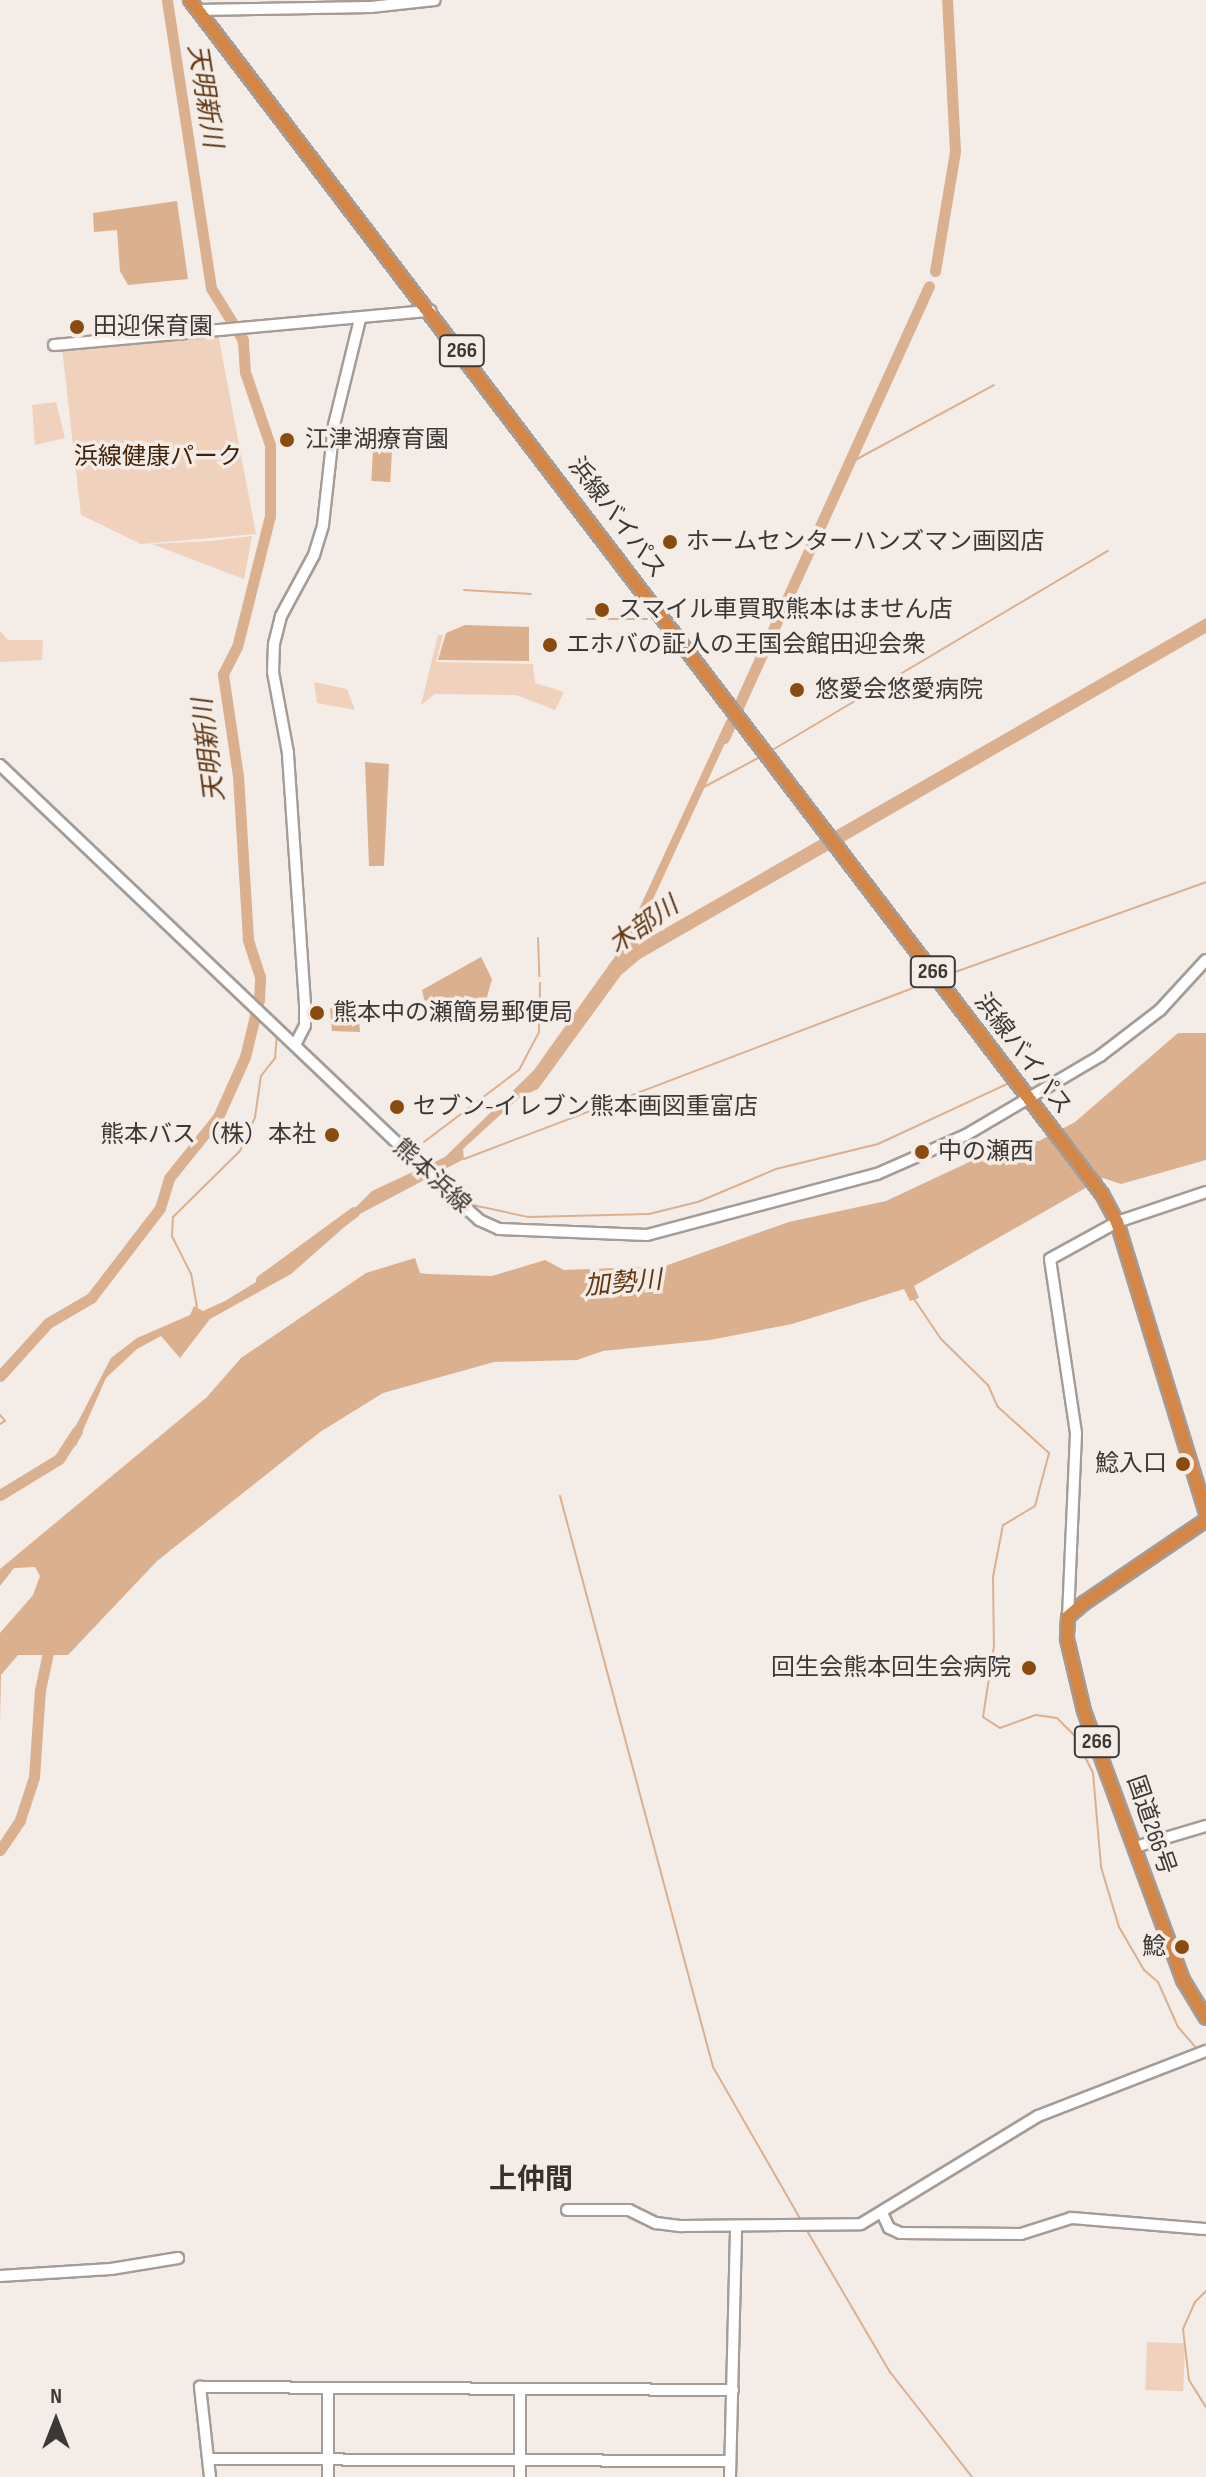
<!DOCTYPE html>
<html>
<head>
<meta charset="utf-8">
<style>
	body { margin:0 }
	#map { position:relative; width:1206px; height:2477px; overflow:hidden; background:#f4ece7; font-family:"Sofia Sans Condensed","Noto Sans JP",sans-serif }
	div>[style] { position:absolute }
	.green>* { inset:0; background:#f0d1bb; transform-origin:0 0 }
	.water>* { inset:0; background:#dbb08f; transform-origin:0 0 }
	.stream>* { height:2px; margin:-1px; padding:0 1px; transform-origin:1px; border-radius:1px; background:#dbb08f }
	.river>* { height:11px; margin:-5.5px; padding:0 5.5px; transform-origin:5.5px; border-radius:5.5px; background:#dbb08f }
	.roads { filter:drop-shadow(2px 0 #a39c97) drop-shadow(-2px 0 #a39c97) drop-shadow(0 2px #a39c97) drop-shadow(0 -2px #a39c97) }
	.secondary>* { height:10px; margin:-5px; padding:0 5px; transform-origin:5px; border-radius:5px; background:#fff }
	.highway>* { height:12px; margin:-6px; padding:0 6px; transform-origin:6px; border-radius:6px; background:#d38646 }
	.dots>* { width:22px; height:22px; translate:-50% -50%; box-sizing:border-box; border:4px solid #f4ece7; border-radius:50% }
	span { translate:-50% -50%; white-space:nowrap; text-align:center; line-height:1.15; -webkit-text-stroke:7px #f4ece7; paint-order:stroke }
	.shield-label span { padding:2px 6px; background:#f4ece7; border:2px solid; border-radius:6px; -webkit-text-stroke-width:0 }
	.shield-label { font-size:22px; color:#3b3836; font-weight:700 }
	.poi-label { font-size:24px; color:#3b3836 }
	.left { translate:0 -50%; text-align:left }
	.right { translate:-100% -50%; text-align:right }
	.park-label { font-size:24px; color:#3f2208 }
	.street-label { font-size:24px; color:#3b3836 }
	.water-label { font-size:26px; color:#613712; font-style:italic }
	.quarter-label { font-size:28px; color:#37312d; font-weight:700 }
	.north { position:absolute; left:16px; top:2381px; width:80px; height:80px; -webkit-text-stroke:6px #f4ece7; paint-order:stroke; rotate:0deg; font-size:22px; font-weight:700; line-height:32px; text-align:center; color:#3b3836 }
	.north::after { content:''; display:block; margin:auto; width:28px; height:36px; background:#3b3836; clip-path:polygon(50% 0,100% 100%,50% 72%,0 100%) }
</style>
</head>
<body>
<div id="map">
	<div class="green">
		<i style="clip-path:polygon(218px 334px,256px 534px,141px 544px,81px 515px,62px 348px)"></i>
		<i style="clip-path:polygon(56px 402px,65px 438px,35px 445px,32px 405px)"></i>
		<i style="clip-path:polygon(252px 536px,244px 579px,152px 544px,210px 541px)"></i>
		<i style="clip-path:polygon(0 631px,8px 640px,43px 640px,42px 660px,0 662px)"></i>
		<i style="clip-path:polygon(438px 635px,443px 635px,436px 662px,533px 664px,535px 683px,564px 692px,555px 710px,516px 695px,435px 694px,421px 705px)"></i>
		<i style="clip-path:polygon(314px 682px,347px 689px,355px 710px,317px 703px)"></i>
		<i style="left:1147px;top:2342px;width:38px;height:48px;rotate:2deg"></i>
	</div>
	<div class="water">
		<i style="clip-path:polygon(177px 201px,188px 279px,128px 285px,120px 271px,117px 230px,94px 232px,93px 213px)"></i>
		<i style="left:374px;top:430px;width:19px;height:51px;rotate:3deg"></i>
		<i style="clip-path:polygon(1206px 618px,1206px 633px,640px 959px,621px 975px,538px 1089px,520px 1097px,463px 1149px,464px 1159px,358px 1215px,291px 1274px,210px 1319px,180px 1358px,161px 1336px,137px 1349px,106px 1378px,76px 1446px,69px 1439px,111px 1358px,137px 1338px,190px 1315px,194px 1306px,203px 1311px,225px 1301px,320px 1243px,372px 1191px,445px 1157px,534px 1070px,621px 948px,726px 721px,732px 728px,637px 934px,645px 940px)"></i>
		<i style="clip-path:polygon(465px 625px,529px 627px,529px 661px,438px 660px,446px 633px)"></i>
		<i style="clip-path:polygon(365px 762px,389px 764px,384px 866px,369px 866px)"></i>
		<i style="clip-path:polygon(481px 957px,492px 979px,482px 1015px,433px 1009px,424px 999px,422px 990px)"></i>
		<i style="clip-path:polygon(358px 1007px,360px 1032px,332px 1031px,330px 1008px)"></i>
		<i style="clip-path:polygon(1178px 1033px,1206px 1033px,1206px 1160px,1121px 1184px,1103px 1178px,914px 1286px,919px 1298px,910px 1301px,904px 1289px,792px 1324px,710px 1340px,603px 1351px,577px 1360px,494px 1362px,383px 1393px,320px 1432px,157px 1561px,68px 1655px,18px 1655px,1px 1675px,0 1722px,0 1633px,33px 1595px,40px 1576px,35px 1567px,14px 1568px,0 1586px,0 1569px,207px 1397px,241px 1358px,366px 1273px,415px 1258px,420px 1273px,427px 1274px,492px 1276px,545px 1260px,564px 1270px,665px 1266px,789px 1222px,886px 1201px,1014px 1141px,1039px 1141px,1075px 1122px)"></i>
	</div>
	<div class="stream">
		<i style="left:846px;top:465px;width:168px;rotate:-28.4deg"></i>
		<i style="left:464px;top:590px;width:67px;rotate:3.4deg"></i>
		<i style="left:587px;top:619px;width:60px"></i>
		<i style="left:769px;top:752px;width:394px;rotate:-30.7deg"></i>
		<i style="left:702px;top:788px;width:66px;rotate:-28.1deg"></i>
		<i style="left:538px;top:938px;width:38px;rotate:88deg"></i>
		<i style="left:944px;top:976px;width:278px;rotate:-19.7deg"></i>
		<i style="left:424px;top:1142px;width:119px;rotate:-37.2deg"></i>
		<i style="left:519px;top:1070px;width:43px;rotate:-62.2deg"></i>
		<i style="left:539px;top:1032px;width:49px;rotate:-88.8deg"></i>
		<i style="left:464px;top:1159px;width:503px;rotate:-20.85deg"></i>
		<i style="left:468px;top:1204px;width:61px;rotate:12.2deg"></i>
		<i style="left:528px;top:1217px;width:121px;rotate:-1.4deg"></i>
		<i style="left:649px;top:1214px;width:50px;rotate:-13.8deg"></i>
		<i style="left:698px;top:1202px;width:85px;rotate:-22.9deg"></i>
		<i style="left:776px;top:1169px;width:105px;rotate:-13.8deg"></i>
		<i style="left:878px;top:1144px;width:142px;rotate:-24.9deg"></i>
		<i style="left:914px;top:1299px;width:48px;rotate:56deg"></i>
		<i style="left:941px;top:1339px;width:66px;rotate:44.4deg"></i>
		<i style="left:988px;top:1385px;width:24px;rotate:66deg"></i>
		<i style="left:998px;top:1407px;width:69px;rotate:42deg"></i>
		<i style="left:1049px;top:1453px;width:55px;rotate:104.8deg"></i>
		<i style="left:1035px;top:1506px;width:37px;rotate:149deg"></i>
		<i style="left:1003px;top:1525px;width:53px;rotate:100.9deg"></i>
		<i style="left:993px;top:1577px;width:69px;rotate:89.2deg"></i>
		<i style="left:994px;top:1646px;width:72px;rotate:98.8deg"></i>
		<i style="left:983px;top:1717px;width:20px;rotate:33deg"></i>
		<i style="left:1000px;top:1728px;width:38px;rotate:-20deg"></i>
		<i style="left:1036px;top:1715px;width:21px;rotate:8deg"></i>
		<i style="left:1057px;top:1718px;width:24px;rotate:45deg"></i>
		<i style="left:1074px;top:1735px;width:42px;rotate:63.4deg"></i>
		<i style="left:1093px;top:1773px;width:94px;rotate:85.1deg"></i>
		<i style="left:1101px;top:1867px;width:63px;rotate:73.3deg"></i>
		<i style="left:1119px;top:1927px;width:50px;rotate:59.8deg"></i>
		<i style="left:1144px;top:1970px;width:18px;rotate:41deg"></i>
		<i style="left:1158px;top:1982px;width:49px;rotate:66deg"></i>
		<i style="left:1178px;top:2027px;width:29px;rotate:49deg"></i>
		<i style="left:197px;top:1307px;width:34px;rotate:-100deg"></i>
		<i style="left:191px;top:1274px;width:42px;rotate:-116.6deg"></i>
		<i style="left:172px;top:1236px;width:19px;rotate:-87deg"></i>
		<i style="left:173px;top:1217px;width:94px;rotate:-44.6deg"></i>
		<i style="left:240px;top:1151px;width:37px;rotate:-66deg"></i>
		<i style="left:255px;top:1117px;width:41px;rotate:-81.7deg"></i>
		<i style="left:261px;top:1076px;width:23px;rotate:-52deg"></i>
		<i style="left:275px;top:1058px;width:22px;rotate:-85deg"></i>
		<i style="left:0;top:1415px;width:8px;rotate:50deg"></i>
		<i style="left:5px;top:1421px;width:6px;rotate:149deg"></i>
		<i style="left:560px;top:1496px;width:591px;rotate:75deg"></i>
		<i style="left:713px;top:2067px;width:177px;rotate:60.1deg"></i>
		<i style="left:806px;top:2229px;width:166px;rotate:59.6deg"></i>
		<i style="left:890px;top:2372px;width:133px;rotate:52deg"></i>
		<i style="left:1206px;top:2291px;width:16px;rotate:135deg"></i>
		<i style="left:1195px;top:2302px;width:30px;rotate:114deg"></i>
		<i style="left:1183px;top:2329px;width:51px;rotate:83.3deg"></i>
		<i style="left:1189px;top:2380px;width:32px;rotate:58deg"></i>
	</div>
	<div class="river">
		<i style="left:935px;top:271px;width:122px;rotate:-80.5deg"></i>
		<i style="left:955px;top:151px;width:151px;rotate:-93deg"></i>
		<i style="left:724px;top:738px;width:496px;rotate:-65.6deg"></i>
		<i style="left:261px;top:1280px;width:115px;rotate:-36.2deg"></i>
		<i style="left:0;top:1376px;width:72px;rotate:-47.8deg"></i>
		<i style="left:48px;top:1323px;width:50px;rotate:-30.2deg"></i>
		<i style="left:91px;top:1298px;width:113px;rotate:-52.5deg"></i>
		<i style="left:160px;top:1208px;width:31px;rotate:-73deg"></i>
		<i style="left:169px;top:1178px;width:78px;rotate:-51.2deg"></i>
		<i style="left:218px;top:1117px;width:66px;rotate:-65.8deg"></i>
		<i style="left:245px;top:1057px;width:60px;rotate:-76.4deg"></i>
		<i style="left:259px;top:999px;width:22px;rotate:-87deg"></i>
		<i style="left:260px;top:977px;width:40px;rotate:-108deg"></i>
		<i style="left:248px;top:939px;width:163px;rotate:-93.5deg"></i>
		<i style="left:238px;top:776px;width:103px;rotate:-98.4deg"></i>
		<i style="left:223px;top:674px;width:30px;rotate:-63deg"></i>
		<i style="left:237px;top:647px;width:135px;rotate:-75.9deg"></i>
		<i style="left:270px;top:516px;width:71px;rotate:-90deg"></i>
		<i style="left:270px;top:445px;width:77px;rotate:-108.9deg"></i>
		<i style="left:245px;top:372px;width:32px;rotate:-94deg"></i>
		<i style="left:243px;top:340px;width:61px;rotate:-121.6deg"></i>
		<i style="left:211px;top:288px;width:291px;rotate:-98.7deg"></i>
		<i style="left:0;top:1495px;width:69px;rotate:-31.4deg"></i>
		<i style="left:59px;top:1459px;width:33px;rotate:-57deg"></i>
		<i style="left:0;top:1850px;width:36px;rotate:-56deg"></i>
		<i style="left:20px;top:1820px;width:45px;rotate:-72deg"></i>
		<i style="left:34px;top:1777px;width:87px;rotate:-86.1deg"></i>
		<i style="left:40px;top:1690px;width:48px;rotate:-78deg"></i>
	</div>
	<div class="roads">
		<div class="secondary">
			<i style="left:198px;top:10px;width:173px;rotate:-1deg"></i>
			<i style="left:371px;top:7px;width:64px;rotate:-6.2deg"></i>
			<i style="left:54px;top:345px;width:378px;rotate:-5.2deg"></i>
			<i style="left:0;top:765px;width:630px;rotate:43.58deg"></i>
			<i style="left:456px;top:1199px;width:31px;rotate:42deg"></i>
			<i style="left:479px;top:1220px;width:22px;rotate:24deg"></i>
			<i style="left:499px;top:1229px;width:148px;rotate:2.3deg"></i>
			<i style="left:647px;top:1235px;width:238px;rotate:-14.9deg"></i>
			<i style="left:877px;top:1174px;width:97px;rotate:-23.7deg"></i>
			<i style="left:966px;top:1135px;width:156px;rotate:-30.5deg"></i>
			<i style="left:1100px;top:1056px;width:76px;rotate:-37.5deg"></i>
			<i style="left:1160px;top:1010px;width:68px;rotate:-47.4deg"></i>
			<i style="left:296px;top:1043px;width:20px;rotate:-63deg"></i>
			<i style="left:305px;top:1025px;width:21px;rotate:-90deg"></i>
			<i style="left:305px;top:1004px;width:252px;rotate:-93.9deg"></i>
			<i style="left:288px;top:753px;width:82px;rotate:-100.5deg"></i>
			<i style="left:273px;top:672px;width:28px;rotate:-88deg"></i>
			<i style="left:274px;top:644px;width:29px;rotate:-76deg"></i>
			<i style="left:281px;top:616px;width:69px;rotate:-61.6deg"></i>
			<i style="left:314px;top:555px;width:31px;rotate:-73deg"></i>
			<i style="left:323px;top:525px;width:101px;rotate:-83.7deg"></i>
			<i style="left:334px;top:425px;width:109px;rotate:-76.2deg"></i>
			<i style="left:1068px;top:1617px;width:184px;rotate:-87.5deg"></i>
			<i style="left:1076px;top:1433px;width:176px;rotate:-98.5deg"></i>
			<i style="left:1050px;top:1259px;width:77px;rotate:-28.9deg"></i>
			<i style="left:1117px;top:1222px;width:94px;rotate:-18.6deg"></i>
			<i style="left:1135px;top:1847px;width:74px;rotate:-16.5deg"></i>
			<i style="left:567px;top:2210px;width:62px"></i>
			<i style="left:629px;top:2210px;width:30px;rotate:26deg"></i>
			<i style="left:656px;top:2223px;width:26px;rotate:7deg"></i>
			<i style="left:682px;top:2226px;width:179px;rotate:-0.6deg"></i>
			<i style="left:861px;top:2224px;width:207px;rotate:-31.4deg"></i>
			<i style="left:1038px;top:2116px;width:180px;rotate:-21.2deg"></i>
			<i style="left:883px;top:2215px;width:14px;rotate:65deg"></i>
			<i style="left:889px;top:2228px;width:12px;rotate:24deg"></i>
			<i style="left:900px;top:2233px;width:121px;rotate:0.5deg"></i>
			<i style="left:1021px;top:2234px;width:52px;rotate:-17.7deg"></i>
			<i style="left:1071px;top:2218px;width:135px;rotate:4.7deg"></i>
			<i style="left:0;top:2276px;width:111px;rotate:-3.6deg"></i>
			<i style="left:111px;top:2269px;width:68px;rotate:-9.3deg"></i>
			<i style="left:210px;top:2459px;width:520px;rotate:0.22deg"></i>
			<i style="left:210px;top:2477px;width:91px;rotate:-96.3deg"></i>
			<i style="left:200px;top:2387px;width:533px;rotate:0.32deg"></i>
			<i style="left:328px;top:2477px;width:89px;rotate:-90deg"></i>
			<i style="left:520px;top:2477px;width:88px;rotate:-90deg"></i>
			<i style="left:730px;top:2477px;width:250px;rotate:-88.6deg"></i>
		</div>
		<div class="highway">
			<i style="left:190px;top:0;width:1502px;rotate:52.63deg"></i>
			<i style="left:1102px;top:1194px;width:32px;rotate:62deg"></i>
			<i style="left:1117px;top:1222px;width:305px;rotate:73deg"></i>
			<i style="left:1206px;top:1520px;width:148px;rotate:145.8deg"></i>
			<i style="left:1084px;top:1603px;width:21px;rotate:139deg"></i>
			<i style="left:1068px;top:1617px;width:22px;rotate:93deg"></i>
			<i style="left:1067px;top:1639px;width:74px;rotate:76.7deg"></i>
			<i style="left:1084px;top:1711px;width:287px;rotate:69.8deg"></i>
			<i style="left:1183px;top:1980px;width:44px;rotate:58.8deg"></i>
		</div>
	</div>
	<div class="dots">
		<i style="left:77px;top:327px;background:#8a4c0e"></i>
		<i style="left:287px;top:440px;background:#8a4c0e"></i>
		<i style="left:670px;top:542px;background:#8a4c0e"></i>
		<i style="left:602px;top:610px;background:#8a4c0e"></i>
		<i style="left:550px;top:645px;background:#8a4c0e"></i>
		<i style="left:797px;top:690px;background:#8a4c0e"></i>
		<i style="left:317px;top:1013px;background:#8a4c0e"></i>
		<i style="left:397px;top:1107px;background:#8a4c0e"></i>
		<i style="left:332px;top:1135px;background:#8a4c0e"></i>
		<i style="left:922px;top:1152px;background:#8a4c0e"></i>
		<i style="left:1183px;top:1464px;background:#8a4c0e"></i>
		<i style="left:1029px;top:1668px;background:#8a4c0e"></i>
		<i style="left:1182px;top:1947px;background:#8a4c0e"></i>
	</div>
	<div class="shield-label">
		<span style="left:462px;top:351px">266</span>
		<span style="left:933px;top:972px">266</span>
		<span style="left:1097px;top:1742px">266</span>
	</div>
	<div class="poi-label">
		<span class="left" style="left:93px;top:327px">田迎保育園</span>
		<span class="left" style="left:305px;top:440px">江津湖療育園</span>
		<span class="left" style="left:686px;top:542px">ホームセンターハンズマン画図店</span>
		<span class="left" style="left:618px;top:610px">スマイル車買取熊本はません店</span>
		<span class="left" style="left:566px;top:645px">エホバの証人の王国会館田迎会衆</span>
		<span class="left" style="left:815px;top:690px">悠愛会悠愛病院</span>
		<span class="left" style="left:333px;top:1013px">熊本中の瀬簡易郵便局</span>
		<span class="left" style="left:413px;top:1107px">セブン-イレブン熊本画図重富店</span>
		<span class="right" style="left:316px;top:1135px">熊本バス（株）本社</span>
		<span class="left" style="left:938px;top:1152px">中の瀬西</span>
		<span class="right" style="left:1167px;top:1464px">鯰入口</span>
		<span class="right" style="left:1011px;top:1668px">回生会熊本回生会病院</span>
		<span class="right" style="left:1166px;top:1947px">鯰</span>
	</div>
	<div class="park-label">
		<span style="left:158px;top:457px">浜線健康パーク</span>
	</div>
	<div class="street-label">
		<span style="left:617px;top:518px;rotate:53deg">浜線バイパス</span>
		<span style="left:1023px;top:1054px;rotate:53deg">浜線バイパス</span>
		<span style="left:432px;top:1176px;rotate:43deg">熊本浜線</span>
		<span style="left:1151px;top:1825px;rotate:71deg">国道266号</span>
	</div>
	<div class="water-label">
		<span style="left:204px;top:96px;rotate:81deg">天明新川</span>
		<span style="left:210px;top:750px;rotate:-97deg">天明新川</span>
		<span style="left:644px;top:926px;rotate:-35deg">木部川</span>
		<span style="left:623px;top:1284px;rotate:-5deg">加勢川</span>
	</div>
	<div class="quarter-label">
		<span style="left:531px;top:2180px">上仲間</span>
	</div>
	<div class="north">N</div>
</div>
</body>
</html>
